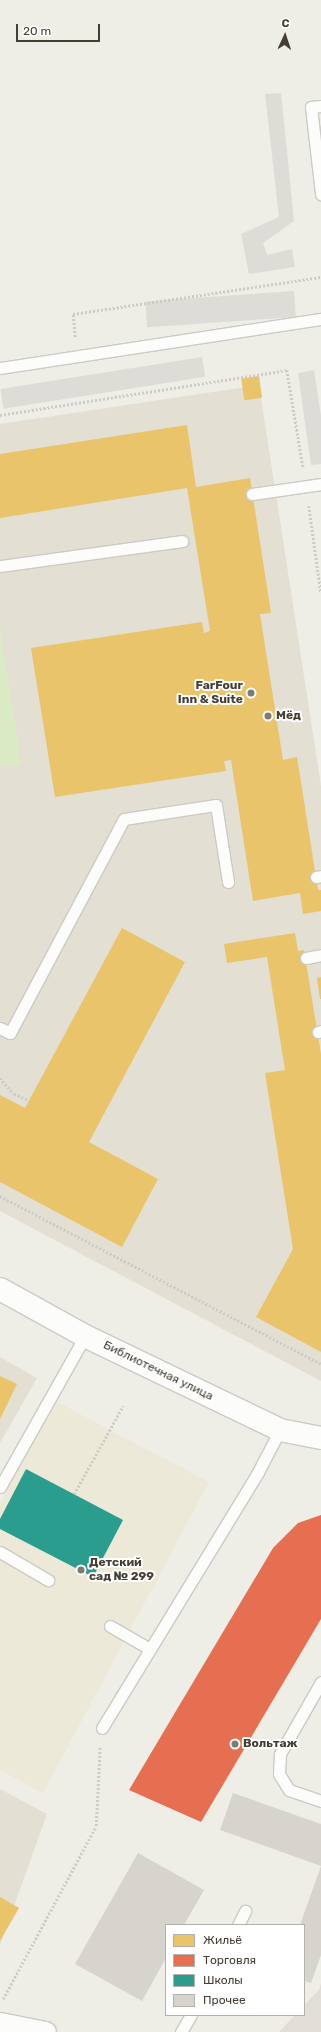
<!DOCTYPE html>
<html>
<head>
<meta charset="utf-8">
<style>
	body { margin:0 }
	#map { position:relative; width:321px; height:2032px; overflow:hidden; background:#eeede6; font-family:Rubik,sans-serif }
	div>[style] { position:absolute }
	.residential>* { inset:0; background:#e3dfd3 }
	.industrial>* { inset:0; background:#e1ded7 }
	.education>* { inset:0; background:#ede9d8 }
	.green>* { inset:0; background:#daeac5 }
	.parking>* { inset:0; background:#dddcd6; transform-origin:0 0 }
	.homes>* { inset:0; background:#e9c46a; transform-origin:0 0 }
	.shops>* { inset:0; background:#e76f51 }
	.schools>* { inset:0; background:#2a9d8f }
	.building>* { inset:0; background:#d6d4cd }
	.path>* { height:2.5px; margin-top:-1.25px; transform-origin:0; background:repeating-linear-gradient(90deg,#cdcbc6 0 2px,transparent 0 4px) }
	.roads { filter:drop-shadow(1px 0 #cccac4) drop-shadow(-1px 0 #cccac4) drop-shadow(0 1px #cccac4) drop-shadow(0 -1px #cccac4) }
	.service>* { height:11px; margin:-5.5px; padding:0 5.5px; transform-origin:5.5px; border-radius:5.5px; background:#fcfcfb }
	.minor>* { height:21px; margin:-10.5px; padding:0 10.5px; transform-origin:10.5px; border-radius:10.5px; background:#fcfcfb }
	.tertiary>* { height:22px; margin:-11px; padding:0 11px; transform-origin:11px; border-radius:11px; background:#fcfcfb }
	.dots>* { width:11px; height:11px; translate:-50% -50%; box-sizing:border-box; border:2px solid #fff; border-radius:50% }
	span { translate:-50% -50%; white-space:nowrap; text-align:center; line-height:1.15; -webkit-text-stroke:4px #fff; paint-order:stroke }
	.poi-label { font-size:12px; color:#443e33; font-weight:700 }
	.right { translate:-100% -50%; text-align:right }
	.left { translate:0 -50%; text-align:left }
	.street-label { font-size:12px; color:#443e33 }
	.legend { position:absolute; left:165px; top:1924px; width:140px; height:92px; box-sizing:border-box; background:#fff; border:1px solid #b4b2ad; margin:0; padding:5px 7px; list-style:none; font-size:12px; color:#443e33 }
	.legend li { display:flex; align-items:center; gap:8px; height:20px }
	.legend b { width:20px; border:1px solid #b4b2ad }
	.north { position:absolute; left:265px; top:16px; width:40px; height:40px; -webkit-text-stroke:3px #fff; paint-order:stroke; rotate:3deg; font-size:11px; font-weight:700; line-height:16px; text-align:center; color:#443e33 }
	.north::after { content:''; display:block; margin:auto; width:14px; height:18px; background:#443e33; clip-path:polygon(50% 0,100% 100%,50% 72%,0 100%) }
	.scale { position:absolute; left:16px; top:24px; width:84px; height:18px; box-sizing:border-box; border:2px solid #443e33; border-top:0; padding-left:5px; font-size:12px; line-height:14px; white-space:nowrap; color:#443e33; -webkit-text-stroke:3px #fff; paint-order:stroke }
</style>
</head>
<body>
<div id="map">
	<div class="residential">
		<i style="clip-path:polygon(259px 385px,321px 786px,321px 1381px,0 1211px,0 424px)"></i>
		<i style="clip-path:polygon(0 1357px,37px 1378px,0 1443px)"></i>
		<i style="clip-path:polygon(0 1789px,47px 1814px,0 1945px)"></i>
	</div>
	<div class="industrial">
		<i style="clip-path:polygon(321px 1983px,321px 2032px,279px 2032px,295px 2015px,304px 2015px,304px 2005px,319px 1990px)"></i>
	</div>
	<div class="education">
		<i style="clip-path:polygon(55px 1401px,209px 1482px,43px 1793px,0 1770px,0 1504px)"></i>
	</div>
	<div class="green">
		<i style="clip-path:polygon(0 627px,22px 764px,0 767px)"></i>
	</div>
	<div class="parking">
		<i style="clip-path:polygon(281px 93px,294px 221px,263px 243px,267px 255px,292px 249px,295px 267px,249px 274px,241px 234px,279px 217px,265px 94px)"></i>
		<i style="left:294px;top:291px;width:26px;height:149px;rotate:86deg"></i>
		<i style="left:202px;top:357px;width:20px;height:204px;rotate:81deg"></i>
		<i style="clip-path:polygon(314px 370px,321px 416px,321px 464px,311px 465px,298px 373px)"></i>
	</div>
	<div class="homes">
		<i style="left:259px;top:376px;width:22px;height:18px;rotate:82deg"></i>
		<i style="clip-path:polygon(187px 425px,196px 487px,250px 478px,271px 613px,260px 614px,283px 760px,297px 757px,318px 890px,321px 890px,321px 911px,303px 914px,300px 893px,253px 901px,231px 760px,224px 761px,226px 771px,55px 797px,31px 648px,202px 622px,204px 633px,210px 631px,187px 488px,0 518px,0 454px)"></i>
		<i style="clip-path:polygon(122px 928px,185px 962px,89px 1142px,158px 1179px,122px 1247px,0 1182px,0 1095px,25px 1108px)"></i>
		<i style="clip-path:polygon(295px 933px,298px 951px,304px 950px,321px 1054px,321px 1352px,256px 1317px,293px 1249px,265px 1073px,285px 1070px,267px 957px,227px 963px,224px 944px)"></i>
		<i style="clip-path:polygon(321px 977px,321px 999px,320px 999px,317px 978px)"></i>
		<i style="clip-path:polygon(0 1376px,17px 1384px,0 1419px)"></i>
		<i style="clip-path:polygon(0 1897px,19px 1908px,0 1941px)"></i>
	</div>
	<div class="shops">
		<i style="clip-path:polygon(321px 1515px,321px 1619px,201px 1822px,129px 1790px,273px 1548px,298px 1523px)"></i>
	</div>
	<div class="schools">
		<i style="clip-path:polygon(26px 1469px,123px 1520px,93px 1577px,0 1529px,0 1519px)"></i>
	</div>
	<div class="building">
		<i style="clip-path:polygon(233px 1793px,321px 1824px,321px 1866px,220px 1830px)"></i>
		<i style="clip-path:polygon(138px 1853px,204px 1890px,184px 1925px,166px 1925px,166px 1958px,142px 2001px,75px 1964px)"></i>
		<i style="clip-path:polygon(321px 1866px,321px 1955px,311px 1983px,304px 1981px,304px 1925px,300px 1925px)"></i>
	</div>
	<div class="path">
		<i style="left:75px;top:337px;width:23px;rotate:-95deg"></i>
		<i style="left:73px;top:314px;width:251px;rotate:-8.5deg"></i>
		<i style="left:0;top:415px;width:291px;rotate:-8.9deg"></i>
		<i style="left:287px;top:370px;width:98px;rotate:80.6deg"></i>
		<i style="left:309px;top:506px;width:87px;rotate:82.1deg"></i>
		<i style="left:0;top:1078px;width:21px;rotate:49deg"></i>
		<i style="left:14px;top:1094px;width:16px;rotate:22deg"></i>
		<i style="left:0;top:1196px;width:362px;rotate:27.6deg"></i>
		<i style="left:74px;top:1494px;width:101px;rotate:-60.9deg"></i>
		<i style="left:3px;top:1999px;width:196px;rotate:-61.7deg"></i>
		<i style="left:96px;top:1826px;width:79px;rotate:-87.1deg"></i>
	</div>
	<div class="roads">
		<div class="service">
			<i style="left:321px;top:106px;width:10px;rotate:174deg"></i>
			<i style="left:311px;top:107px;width:88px;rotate:83.4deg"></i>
			<i style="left:0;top:368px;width:325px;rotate:-8.7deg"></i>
			<i style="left:252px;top:494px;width:70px;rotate:-8.2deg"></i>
			<i style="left:0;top:566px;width:184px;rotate:-7.8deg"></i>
			<i style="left:316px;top:877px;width:5px;rotate:-11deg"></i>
			<i style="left:306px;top:958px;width:15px;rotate:-11deg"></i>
			<i style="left:0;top:1028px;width:11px;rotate:27deg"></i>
			<i style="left:10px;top:1033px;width:242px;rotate:-62deg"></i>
			<i style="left:124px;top:819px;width:93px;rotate:-8.7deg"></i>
			<i style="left:216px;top:805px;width:78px;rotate:81.1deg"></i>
			<i style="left:318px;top:1032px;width:3px;rotate:-18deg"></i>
			<i style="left:0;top:1487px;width:173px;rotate:-60.6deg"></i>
			<i style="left:0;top:1552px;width:56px;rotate:30.3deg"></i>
			<i style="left:110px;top:1626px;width:46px;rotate:29.9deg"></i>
			<i style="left:321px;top:1682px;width:83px;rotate:119.7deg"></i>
			<i style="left:280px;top:1754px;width:20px;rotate:93deg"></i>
			<i style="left:279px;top:1774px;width:19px;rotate:58deg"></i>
			<i style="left:289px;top:1790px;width:34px;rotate:19deg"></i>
			<i style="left:102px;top:1728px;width:300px;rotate:-58.6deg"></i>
			<i style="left:258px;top:1472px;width:47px;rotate:-62.4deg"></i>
			<i style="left:238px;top:1925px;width:16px;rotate:-63deg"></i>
			<i style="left:181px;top:2032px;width:20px;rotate:-60deg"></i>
		</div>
		<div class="minor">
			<i style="left:0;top:2023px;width:46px;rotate:11.3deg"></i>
		</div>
		<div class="tertiary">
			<i style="left:0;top:1289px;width:97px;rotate:28.9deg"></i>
			<i style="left:85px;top:1336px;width:216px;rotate:25.7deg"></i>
			<i style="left:280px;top:1430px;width:42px;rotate:11deg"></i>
		</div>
	</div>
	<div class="dots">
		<i style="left:251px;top:693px;background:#807b72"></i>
		<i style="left:268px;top:716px;background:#807b72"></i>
		<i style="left:81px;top:1570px;background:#807b72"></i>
		<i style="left:235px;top:1744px;background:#807b72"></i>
	</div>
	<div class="poi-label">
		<span class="right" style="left:243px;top:693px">FarFour<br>Inn &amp; Suite</span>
		<span class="left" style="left:276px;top:716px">Мёд</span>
		<span class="left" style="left:89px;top:1570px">Детский<br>сад № 299</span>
		<span class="left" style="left:243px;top:1744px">Вольтаж</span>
	</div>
	<div class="street-label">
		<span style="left:158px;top:1371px;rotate:26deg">Библиотечная улица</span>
	</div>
	<ul class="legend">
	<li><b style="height:11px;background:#e9c46a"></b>Жильё</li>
	<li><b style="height:11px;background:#e76f51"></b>Торговля</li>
	<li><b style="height:11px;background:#2a9d8f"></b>Школы</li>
	<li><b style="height:11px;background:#d6d4cd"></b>Прочее</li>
	</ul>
	<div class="north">С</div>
	<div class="scale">20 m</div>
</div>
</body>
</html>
